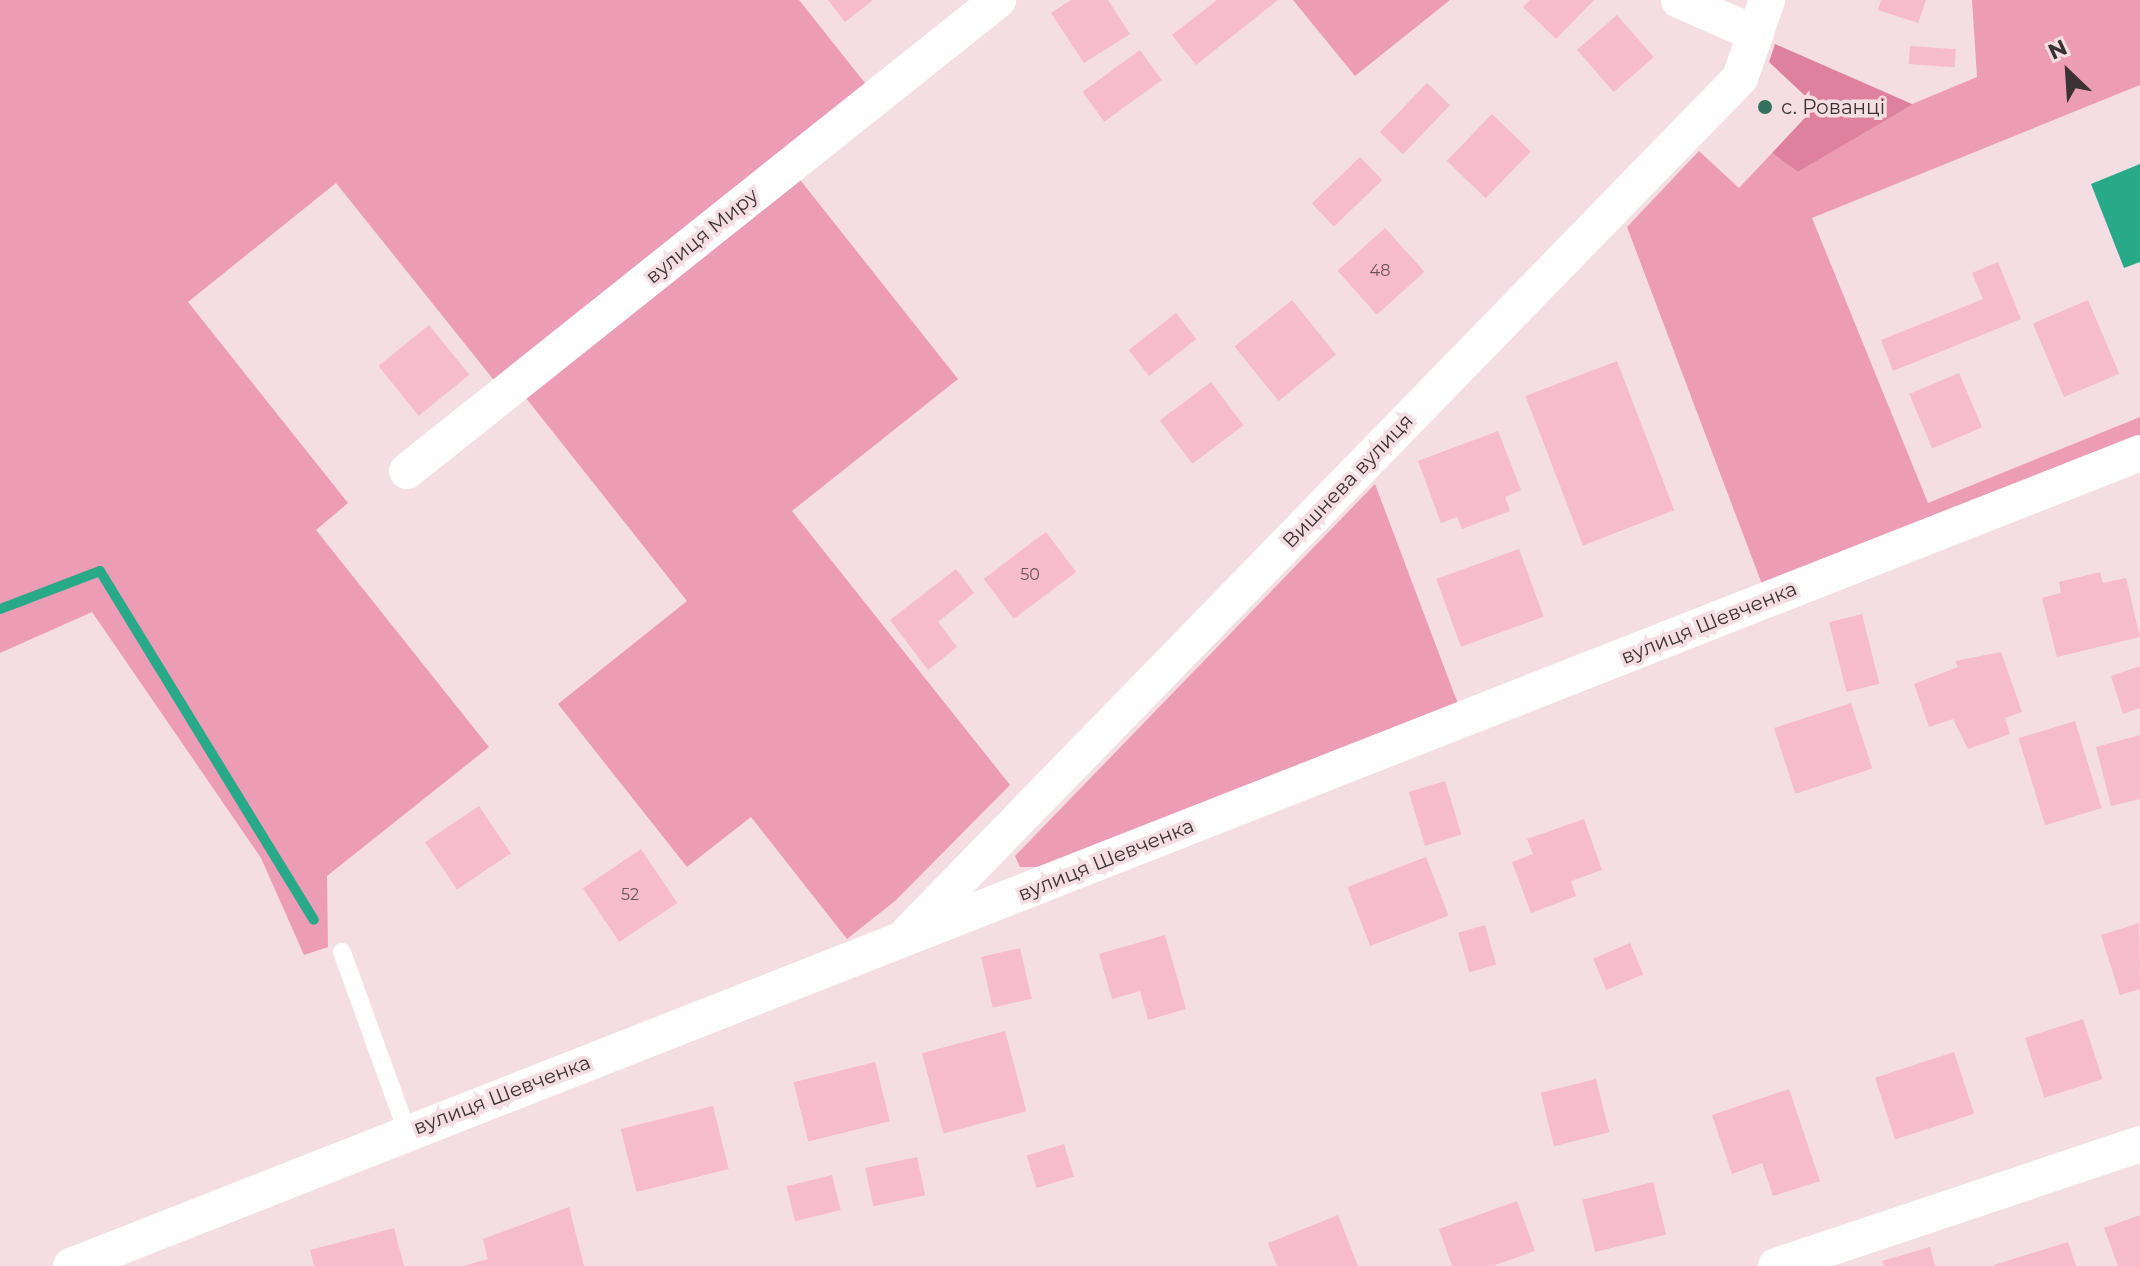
<!DOCTYPE html>
<html>
<head>
<meta charset="utf-8">
<style>
	body { margin:0 }
	#map { position:relative; width:2140px; height:1266px; overflow:hidden; background:#f4dee4; font-family:Montserrat,sans-serif }
	div>[style] { position:absolute }
	.green>* { inset:0; background:#ed9cb6 }
	.forest>* { inset:0; background:#de81a0 }
	.water>* { inset:0; background:#28a988 }
	.stream>* { height:10px; margin:-5px; padding:0 5px; transform-origin:5px; border-radius:5px; background:#28a988 }
	.building>* { inset:0; background:#f6bbcc; transform-origin:0 0 }
	.lane>* { height:18px; margin:-9px; padding:0 9px; transform-origin:9px; border-radius:9px; background:#fff }
	.street>* { height:36px; margin:-18px; padding:0 18px; transform-origin:18px; border-radius:18px; background:#fff }
	.dots>* { width:22px; height:22px; translate:-50% -50%; box-sizing:border-box; border:4px solid #f4dee4; border-radius:50% }
	span { translate:-50% -50%; white-space:nowrap; text-align:center; line-height:1.15; -webkit-text-stroke:7px #f4dee4; paint-order:stroke }
	.number-label { font-size:16px; color:#6a545b }
	.number-label span { -webkit-text-stroke-width:0 }
	.poi-label { font-size:20px; color:#3b3235 }
	.left { translate:0 -50%; text-align:left }
	.street-label { font-size:20px; color:#3b3235 }
	.north { position:absolute; left:2028px; top:32px; width:80px; height:80px; -webkit-text-stroke:6px #f4dee4; paint-order:stroke; rotate:335deg; font-size:22px; font-weight:700; line-height:32px; text-align:center; color:#3b3235 }
	.north::after { content:''; display:block; margin:auto; width:28px; height:36px; background:#3b3235; clip-path:polygon(50% 0,100% 100%,50% 72%,0 100%) }
</style>
</head>
<body>
<div id="map">
	<div class="green">
		<i style="clip-path:polygon(0 0,799px 0,869px 88px,497px 384px,336px 183px,188px 302px,348px 503px,316px 530px,489px 747px,327px 876px,328px 947px,304px 955px,261px 858px,92px 612px,0 653px)"></i>
		<i style="clip-path:polygon(1293px 0,1450px 0,1355px 76px)"></i>
		<i style="clip-path:polygon(1972px 0,2140px 0,2140px 85px,1812px 218px,1928px 503px,2140px 417px,2140px 439px,1763px 587px,1627px 227px,1699px 151px,1739px 188px,1772px 153px,1798px 172px,1912px 104px,1977px 77px)"></i>
		<i style="clip-path:polygon(797px 176px,958px 379px,792px 511px,1010px 785px,895px 901px,847px 939px,751px 817px,687px 867px,558px 704px,687px 601px,522px 393px)"></i>
		<i style="clip-path:polygon(1375px 484px,1458px 704px,1043px 867px,1020px 867px,1015px 856px)"></i>
	</div>
	<div class="forest">
		<i style="clip-path:polygon(1775px 44px,1912px 104px,1913px 104px,1798px 172px,1772px 153px,1816px 106px,1769px 62px)"></i>
	</div>
	<div class="water">
		<i style="clip-path:polygon(2140px 164px,2140px 262px,2124px 268px,2091px 184px)"></i>
	</div>
	<div class="stream">
		<i style="left:0;top:609px;width:107px;rotate:-20.8deg"></i>
		<i style="left:100px;top:571px;width:409px;rotate:58.5deg"></i>
	</div>
	<div class="building">
		<i style="clip-path:polygon(828px 0,873px 0,845px 22px)"></i>
		<i style="clip-path:polygon(1071px 0,1108px 0,1130px 34px,1084px 63px,1051px 13px)"></i>
		<i style="clip-path:polygon(1217px 0,1278px 0,1196px 65px,1172px 35px)"></i>
		<i style="clip-path:polygon(1530px 0,1594px 0,1556px 39px,1523px 7px)"></i>
		<i style="clip-path:polygon(1881px 0,1926px 0,1918px 23px,1878px 10px)"></i>
		<i style="left:1617px;top:15px;width:56px;height:53px;rotate:49deg"></i>
		<i style="left:1910px;top:46px;width:46px;height:18px;rotate:4deg"></i>
		<i style="left:1140px;top:50px;width:37px;height:71px;rotate:54deg"></i>
		<i style="left:1427px;top:83px;width:32px;height:68px;rotate:44deg"></i>
		<i style="left:1492px;top:114px;width:54px;height:65px;rotate:44deg"></i>
		<i style="left:1360px;top:157px;width:32px;height:67px;rotate:46deg"></i>
		<i style="left:1385px;top:228px;width:59px;height:64px;rotate:48deg"></i>
		<i style="clip-path:polygon(1998px 262px,2021px 319px,1893px 371px,1881px 340px,1983px 299px,1972px 273px)"></i>
		<i style="left:1292px;top:300px;width:70px;height:74px;rotate:51deg"></i>
		<i style="left:2088px;top:300px;width:80px;height:60px;rotate:67deg"></i>
		<i style="left:1176px;top:313px;width:33px;height:60px;rotate:52deg"></i>
		<i style="left:429px;top:325px;width:64px;height:65px;rotate:51deg"></i>
		<i style="left:1617px;top:361px;width:160px;height:98px;rotate:69deg"></i>
		<i style="left:1959px;top:373px;width:59px;height:54px;rotate:67deg"></i>
		<i style="left:1211px;top:382px;width:54px;height:64px;rotate:53deg"></i>
		<i style="clip-path:polygon(1498px 431px,1521px 490px,1505px 497px,1510px 511px,1462px 529px,1457px 517px,1441px 523px,1418px 461px)"></i>
		<i style="left:1046px;top:532px;width:50px;height:78px;rotate:53deg"></i>
		<i style="left:1519px;top:549px;width:72px;height:88px;rotate:70deg"></i>
		<i style="clip-path:polygon(956px 569px,974px 593px,938px 622px,957px 647px,928px 670px,890px 620px)"></i>
		<i style="clip-path:polygon(2100px 572px,2103px 583px,2126px 578px,2140px 637px,2057px 657px,2042px 598px,2061px 593px,2059px 582px)"></i>
		<i style="left:1862px;top:614px;width:72px;height:34px;rotate:76deg"></i>
		<i style="clip-path:polygon(2001px 652px,2022px 712px,2005px 718px,2010px 734px,1968px 749px,1953px 719px,1929px 727px,1914px 684px,1958px 667px,1955px 661px)"></i>
		<i style="clip-path:polygon(2140px 666px,2140px 708px,2123px 714px,2111px 676px)"></i>
		<i style="left:1851px;top:703px;width:69px;height:81px;rotate:72deg"></i>
		<i style="left:2075px;top:721px;width:91px;height:59px;rotate:73deg"></i>
		<i style="clip-path:polygon(2140px 735px,2140px 799px,2111px 806px,2096px 747px)"></i>
		<i style="left:1445px;top:781px;width:56px;height:38px;rotate:73deg"></i>
		<i style="left:479px;top:806px;width:57px;height:65px;rotate:56deg"></i>
		<i style="clip-path:polygon(1584px 819px,1602px 870px,1571px 881px,1576px 896px,1531px 913px,1512px 862px,1533px 854px,1527px 839px)"></i>
		<i style="left:641px;top:849px;width:65px;height:70px;rotate:56deg"></i>
		<i style="left:1426px;top:857px;width:63px;height:84px;rotate:69deg"></i>
		<i style="clip-path:polygon(2139px 923px,2140px 989px,2120px 995px,2101px 935px)"></i>
		<i style="left:1485px;top:925px;width:41px;height:28px;rotate:74deg"></i>
		<i style="clip-path:polygon(1165px 935px,1186px 1009px,1148px 1020px,1140px 991px,1112px 999px,1099px 954px)"></i>
		<i style="left:1630px;top:943px;width:34px;height:40px;rotate:67deg"></i>
		<i style="left:1020px;top:948px;width:52px;height:40px;rotate:77deg"></i>
		<i style="left:2083px;top:1019px;width:63px;height:61px;rotate:72deg"></i>
		<i style="left:1005px;top:1031px;width:83px;height:86px;rotate:75deg"></i>
		<i style="left:1954px;top:1052px;width:65px;height:83px;rotate:72deg"></i>
		<i style="left:875px;top:1062px;width:61px;height:84px;rotate:76deg"></i>
		<i style="left:1596px;top:1079px;width:55px;height:57px;rotate:76deg"></i>
		<i style="clip-path:polygon(1789px 1089px,1820px 1181px,1773px 1196px,1762px 1163px,1732px 1174px,1712px 1115px)"></i>
		<i style="left:713px;top:1106px;width:65px;height:95px;rotate:76deg"></i>
		<i style="left:1064px;top:1144px;width:34px;height:39px;rotate:73deg"></i>
		<i style="left:917px;top:1157px;width:39px;height:53px;rotate:78deg"></i>
		<i style="left:832px;top:1175px;width:36px;height:47px;rotate:76deg"></i>
		<i style="left:1653px;top:1182px;width:54px;height:73px;rotate:76deg"></i>
		<i style="clip-path:polygon(1517px 1201px,1535px 1251px,1492px 1266px,1452px 1266px,1439px 1229px)"></i>
		<i style="clip-path:polygon(569px 1207px,584px 1266px,463px 1266px,488px 1259px,483px 1239px)"></i>
		<i style="clip-path:polygon(1338px 1215px,1358px 1266px,1277px 1266px,1268px 1243px)"></i>
		<i style="clip-path:polygon(2140px 1215px,2140px 1266px,2118px 1266px,2104px 1228px)"></i>
		<i style="clip-path:polygon(394px 1228px,404px 1266px,314px 1266px,310px 1250px)"></i>
		<i style="clip-path:polygon(2068px 1242px,2076px 1266px,1994px 1266px,1994px 1265px)"></i>
		<i style="clip-path:polygon(1930px 1247px,1935px 1266px,1884px 1266px,1882px 1261px)"></i>
	</div>
	<div class="lane">
		<i style="left:342px;top:952px;width:191px;rotate:70.1deg"></i>
	</div>
	<div class="street">
		<i style="left:1679px;top:0;width:84px;rotate:23.8deg"></i>
		<i style="left:407px;top:471px;width:756px;rotate:-38.55deg"></i>
		<i style="left:909px;top:932px;width:1192px;rotate:-45.78deg"></i>
		<i style="left:1740px;top:78px;width:83px;rotate:-70.9deg"></i>
		<i style="left:71px;top:1266px;width:2223px;rotate:-21.45deg"></i>
		<i style="left:1776px;top:1266px;width:384px;rotate:-18.5deg"></i>
	</div>
	<div class="dots">
		<i style="left:1765px;top:107px;background:#33725f"></i>
	</div>
	<div class="number-label">
		<span style="left:1380px;top:271px">48</span>
		<span style="left:1030px;top:575px">50</span>
		<span style="left:630px;top:895px">52</span>
	</div>
	<div class="poi-label">
		<span class="left" style="left:1781px;top:107px">с. Рованці</span>
	</div>
	<div class="street-label">
		<span style="left:702px;top:236px;rotate:-39deg">вулиця Миру</span>
		<span style="left:1348px;top:481px;rotate:-46deg">Вишнева вулиця</span>
		<span style="left:1709px;top:623px;rotate:-22deg">вулиця Шевченка</span>
		<span style="left:1106px;top:860px;rotate:-22deg">вулиця Шевченка</span>
		<span style="left:502px;top:1095px;rotate:-21deg">вулиця Шевченка</span>
	</div>
	<div class="north">N</div>
</div>
</body>
</html>
